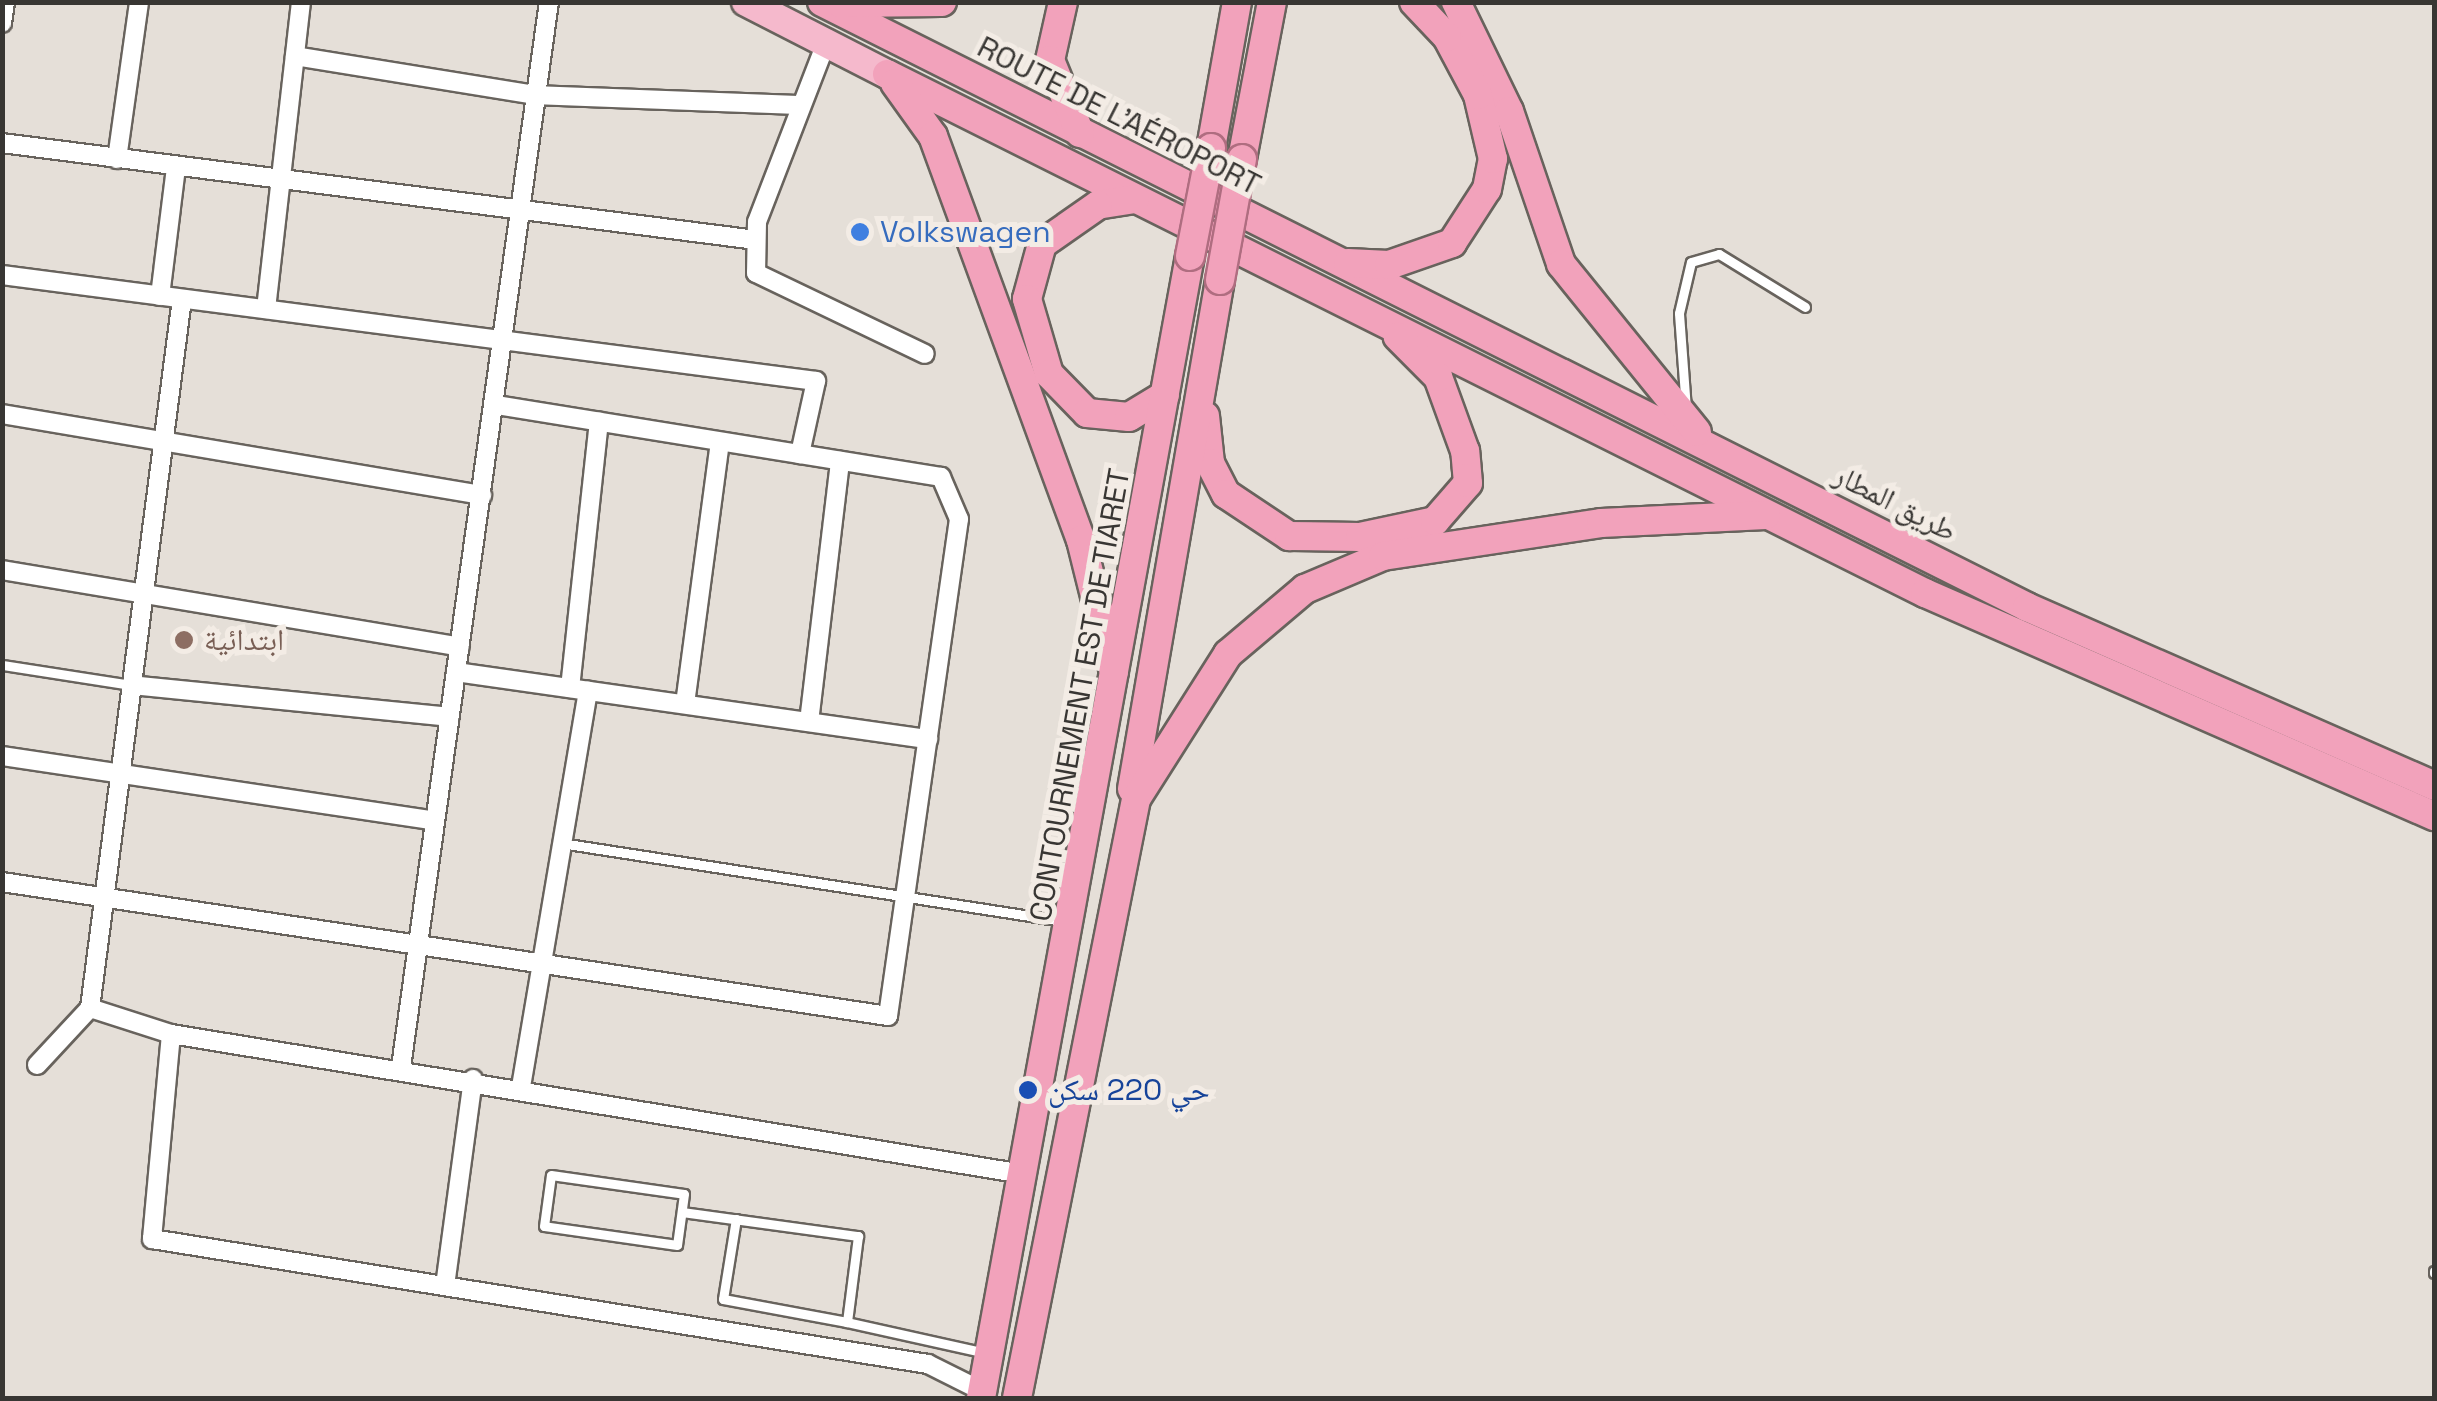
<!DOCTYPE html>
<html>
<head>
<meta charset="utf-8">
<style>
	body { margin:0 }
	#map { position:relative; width:2437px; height:1401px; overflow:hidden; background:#e5dfd8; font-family:"Space Grotesk","Noto Naskh Arabic",sans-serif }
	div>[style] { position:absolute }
	.roads { filter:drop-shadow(2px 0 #68635d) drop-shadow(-2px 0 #68635d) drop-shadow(0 2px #68635d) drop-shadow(0 -2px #68635d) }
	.service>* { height:9px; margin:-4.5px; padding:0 4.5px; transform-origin:4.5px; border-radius:4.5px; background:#fff }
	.minor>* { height:18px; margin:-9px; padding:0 9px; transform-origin:9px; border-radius:9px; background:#fff }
	.primary>* { height:28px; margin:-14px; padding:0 14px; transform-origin:14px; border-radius:14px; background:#f5b9cc }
	.trunk>* { height:28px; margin:-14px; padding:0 14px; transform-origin:14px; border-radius:14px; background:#f2a2bb }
	.bridges { filter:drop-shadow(2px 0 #af6d80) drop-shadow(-2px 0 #af6d80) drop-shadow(0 2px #af6d80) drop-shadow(0 -2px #af6d80) }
	.trunk-bridge>* { height:28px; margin:-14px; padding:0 14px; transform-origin:14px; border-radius:14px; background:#f2a2bb }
	.dots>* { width:28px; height:28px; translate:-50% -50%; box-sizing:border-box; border:5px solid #f3ece5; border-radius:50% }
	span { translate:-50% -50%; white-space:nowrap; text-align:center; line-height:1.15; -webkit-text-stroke:10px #f3ece5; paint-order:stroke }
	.street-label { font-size:30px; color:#383633 }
	.shop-label { font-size:30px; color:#366cbe }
	.left { translate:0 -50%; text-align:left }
	.education-label { font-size:30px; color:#785e54 }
	.transit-label { font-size:30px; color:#164399 }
	.frame { position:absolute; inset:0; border:5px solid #383633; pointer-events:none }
</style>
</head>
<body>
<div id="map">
	<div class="roads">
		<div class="service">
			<i style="left:1686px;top:409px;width:96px;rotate:-94.2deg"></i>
			<i style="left:1679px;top:313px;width:52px;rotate:-76.8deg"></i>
			<i style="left:1691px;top:262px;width:29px;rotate:-16deg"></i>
			<i style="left:1719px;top:254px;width:101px;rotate:31.6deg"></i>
			<i style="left:2px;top:665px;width:131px;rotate:8.8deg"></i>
			<i style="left:561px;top:843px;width:507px;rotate:8.85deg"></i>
			<i style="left:551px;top:1175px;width:134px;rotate:8.1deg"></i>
			<i style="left:684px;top:1194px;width:51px;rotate:97.8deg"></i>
			<i style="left:677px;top:1245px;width:134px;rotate:-171.9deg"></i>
			<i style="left:544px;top:1226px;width:51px;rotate:-82.2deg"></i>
			<i style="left:682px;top:1212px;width:178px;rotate:7.8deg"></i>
			<i style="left:858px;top:1236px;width:87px;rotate:97.3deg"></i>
			<i style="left:847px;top:1322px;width:126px;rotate:-169.5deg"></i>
			<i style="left:723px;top:1299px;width:81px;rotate:-80.8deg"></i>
			<i style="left:2434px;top:1271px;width:2px;rotate:90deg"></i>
			<i style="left:847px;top:1322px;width:142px;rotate:12.6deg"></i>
		</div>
		<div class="minor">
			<i style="left:2px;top:23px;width:21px;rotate:-82deg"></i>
			<i style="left:826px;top:43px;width:192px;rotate:111.1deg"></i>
			<i style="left:757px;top:222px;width:51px;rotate:91.1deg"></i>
			<i style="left:756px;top:273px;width:187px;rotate:25.6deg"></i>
			<i style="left:295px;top:56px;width:243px;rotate:9.2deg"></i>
			<i style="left:535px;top:95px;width:261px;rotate:2.2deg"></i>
			<i style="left:2px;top:143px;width:760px;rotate:7.33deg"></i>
			<i style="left:117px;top:159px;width:159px;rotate:-82deg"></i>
			<i style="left:2px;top:275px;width:821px;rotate:7.42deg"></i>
			<i style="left:816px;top:381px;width:75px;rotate:102.4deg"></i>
			<i style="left:160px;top:296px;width:130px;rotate:-82.9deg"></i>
			<i style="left:266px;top:309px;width:309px;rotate:-83.5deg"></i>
			<i style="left:2px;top:414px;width:487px;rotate:9.6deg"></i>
			<i style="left:2px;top:570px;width:464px;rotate:9.5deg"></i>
			<i style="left:456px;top:672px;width:477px;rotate:8.1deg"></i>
			<i style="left:131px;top:685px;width:320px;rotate:5.7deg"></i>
			<i style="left:570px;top:688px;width:268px;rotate:-83.8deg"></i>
			<i style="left:685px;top:704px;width:264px;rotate:-82.4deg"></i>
			<i style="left:809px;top:722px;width:263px;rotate:-83.2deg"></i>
			<i style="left:2px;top:756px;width:435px;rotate:8.5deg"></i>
			<i style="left:2px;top:882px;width:896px;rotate:8.6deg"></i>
			<i style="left:888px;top:1016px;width:502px;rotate:-81.87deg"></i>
			<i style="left:959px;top:519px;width:46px;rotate:-113.2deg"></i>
			<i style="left:941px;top:477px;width:453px;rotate:-170.8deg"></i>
			<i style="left:90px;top:1008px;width:85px;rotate:17.8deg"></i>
			<i style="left:171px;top:1034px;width:863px;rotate:9.33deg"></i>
			<i style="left:171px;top:1034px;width:206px;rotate:95.3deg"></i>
			<i style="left:152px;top:1239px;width:786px;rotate:9.15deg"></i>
			<i style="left:928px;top:1364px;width:60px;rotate:26.6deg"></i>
			<i style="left:37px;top:1065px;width:78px;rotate:-47.1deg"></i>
			<i style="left:90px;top:1008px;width:715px;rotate:-82.61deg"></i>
			<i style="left:401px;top:1067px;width:1075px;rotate:-82.09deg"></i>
			<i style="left:521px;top:1087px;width:402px;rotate:-80.4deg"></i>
			<i style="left:445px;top:1286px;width:209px;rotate:-82.3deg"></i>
		</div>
		<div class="primary">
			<i style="left:746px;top:2px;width:158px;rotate:27.1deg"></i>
		</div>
		<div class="trunk">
			<i style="left:822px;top:2px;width:1348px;rotate:26.66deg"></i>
			<i style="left:2027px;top:607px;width:445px;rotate:23.7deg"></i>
			<i style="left:1063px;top:2px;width:59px;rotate:102.6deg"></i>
			<i style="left:1050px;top:60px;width:79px;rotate:67.7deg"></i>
			<i style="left:1456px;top:2px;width:121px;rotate:64.1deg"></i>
			<i style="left:1509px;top:111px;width:162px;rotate:71.2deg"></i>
			<i style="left:1561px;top:264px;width:216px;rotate:51deg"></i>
			<i style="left:840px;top:3px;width:102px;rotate:-0.6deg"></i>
			<i style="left:887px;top:74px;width:1161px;rotate:26.57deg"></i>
			<i style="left:1925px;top:593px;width:556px;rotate:23.66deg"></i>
			<i style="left:895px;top:83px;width:65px;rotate:54.4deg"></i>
			<i style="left:933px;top:136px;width:430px;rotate:69.9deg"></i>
			<i style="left:1081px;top:540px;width:136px;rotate:76deg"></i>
			<i style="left:1211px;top:148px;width:148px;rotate:-79.9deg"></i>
			<i style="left:1242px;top:159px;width:160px;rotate:-79.2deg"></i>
			<i style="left:1135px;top:199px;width:37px;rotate:171deg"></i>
			<i style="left:1098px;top:205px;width:68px;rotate:145.1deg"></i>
			<i style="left:1042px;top:244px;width:57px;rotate:105.3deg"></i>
			<i style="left:1027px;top:299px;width:78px;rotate:73.7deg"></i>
			<i style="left:1049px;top:374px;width:54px;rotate:45.7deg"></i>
			<i style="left:1087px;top:413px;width:42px;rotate:5.4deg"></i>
			<i style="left:1129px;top:417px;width:42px;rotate:-31.4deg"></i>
			<i style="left:1348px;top:263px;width:41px;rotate:2.8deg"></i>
			<i style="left:1389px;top:265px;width:67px;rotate:-19.2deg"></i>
			<i style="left:1452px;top:243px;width:64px;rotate:-57.1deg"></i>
			<i style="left:1487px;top:189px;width:31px;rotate:-79deg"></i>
			<i style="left:1493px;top:159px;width:66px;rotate:-103.2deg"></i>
			<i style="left:1478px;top:95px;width:66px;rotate:-118.1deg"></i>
			<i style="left:1447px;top:37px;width:48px;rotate:-133.3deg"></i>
			<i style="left:1205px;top:416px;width:47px;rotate:83.9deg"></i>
			<i style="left:1210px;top:463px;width:35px;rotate:63deg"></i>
			<i style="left:1226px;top:494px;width:76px;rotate:33.7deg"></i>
			<i style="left:1289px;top:536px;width:71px;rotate:0.8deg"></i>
			<i style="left:1360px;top:537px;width:77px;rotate:-12deg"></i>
			<i style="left:1435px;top:521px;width:50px;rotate:-49deg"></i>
			<i style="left:1468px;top:483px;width:32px;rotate:-95deg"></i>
			<i style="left:1465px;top:451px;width:79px;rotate:-110deg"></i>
			<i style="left:1438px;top:377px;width:57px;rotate:-135deg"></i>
			<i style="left:1132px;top:789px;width:517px;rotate:-80.19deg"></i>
			<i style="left:981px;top:1398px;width:1161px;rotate:-79.63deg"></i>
			<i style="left:1017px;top:1398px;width:611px;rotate:-78.76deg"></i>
			<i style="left:1136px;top:799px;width:172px;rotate:-57.6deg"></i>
			<i style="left:1228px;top:654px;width:101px;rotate:-40.2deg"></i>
			<i style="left:1305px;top:589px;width:85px;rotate:-22.9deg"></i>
			<i style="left:1383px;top:556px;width:220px;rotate:-8.6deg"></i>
			<i style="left:1601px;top:523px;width:165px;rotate:-2.8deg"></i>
		</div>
	</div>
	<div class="bridges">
		<div class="trunk-bridge">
			<i style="left:1190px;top:256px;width:110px;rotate:-79deg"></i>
			<i style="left:1220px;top:280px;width:123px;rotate:-79.7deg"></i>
		</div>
	</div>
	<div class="dots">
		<i style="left:860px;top:232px;background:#3f7fe0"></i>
		<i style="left:184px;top:640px;background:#8d6e63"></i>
		<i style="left:1028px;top:1090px;background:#1a4fb4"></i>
	</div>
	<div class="street-label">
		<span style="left:1119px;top:116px;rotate:27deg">ROUTE DE L'AÉROPORT</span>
		<span style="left:1895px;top:503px;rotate:27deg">طريق المطار</span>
		<span style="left:1080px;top:695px;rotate:-80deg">CONTOURNEMENT EST DE TIARET</span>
	</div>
	<div class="shop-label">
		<span class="left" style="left:880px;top:232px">Volkswagen</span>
	</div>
	<div class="education-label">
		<span class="left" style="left:204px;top:640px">ابتدائية</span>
	</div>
	<div class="transit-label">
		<span class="left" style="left:1048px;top:1090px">حي 220 سكن</span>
	</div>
	<div class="frame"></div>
</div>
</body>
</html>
